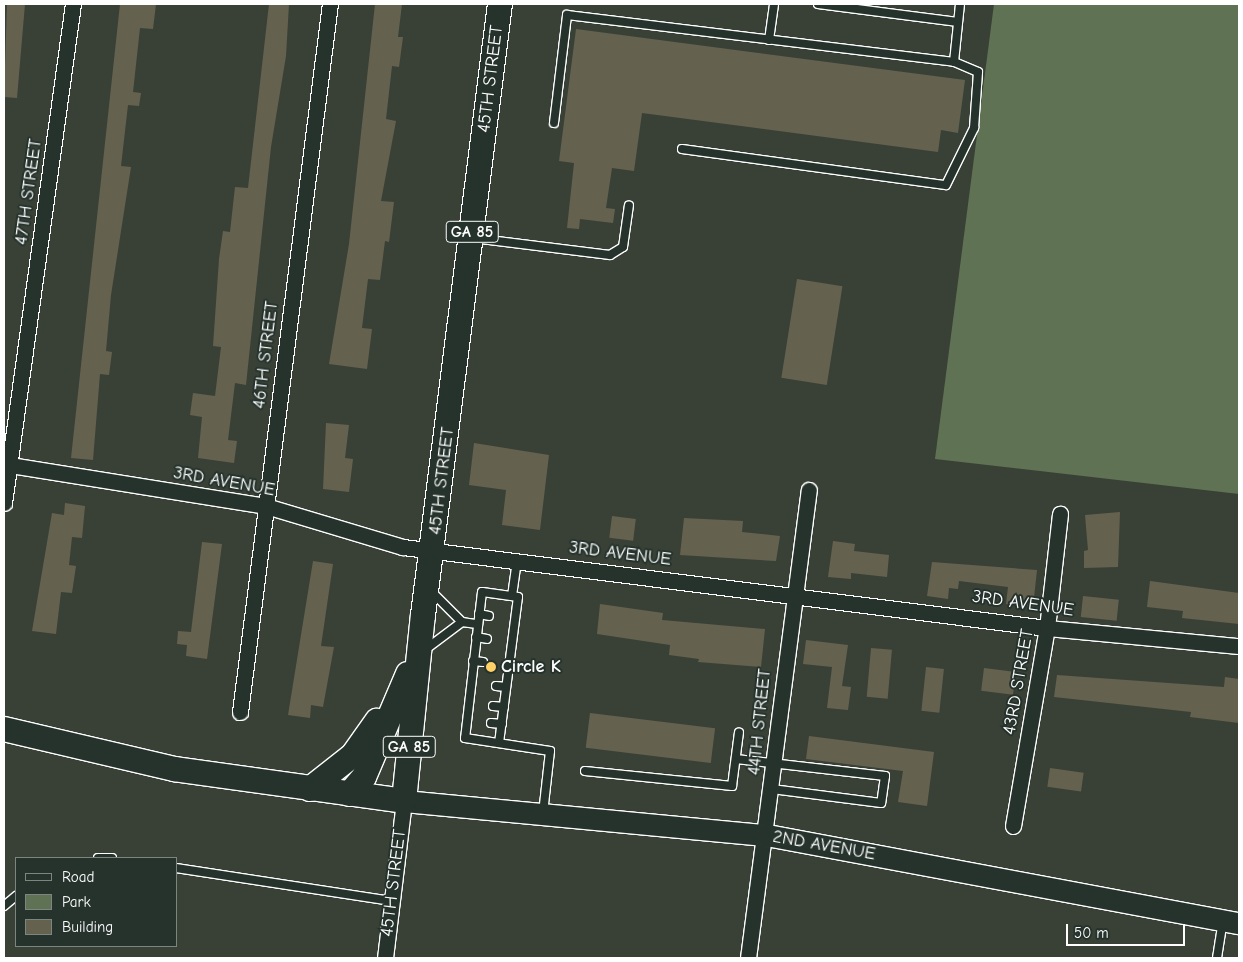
<!DOCTYPE html>
<html>
<head>
<meta charset="utf-8">
<style>
	body { margin:0 }
	#map { position:relative; width:1243px; height:962px; overflow:hidden; background:#394137; font-family:"Comic Neue",sans-serif }
	div>[style] { position:absolute }
	.green>* { inset:0; background:#607254 }
	.building>* { inset:0; background:#64624e; transform-origin:0 0 }
	.roads { filter:drop-shadow(1px 0 #fff) drop-shadow(-1px 0 #fff) drop-shadow(0 1px #fff) drop-shadow(0 -1px #fff) }
	.lane>* { height:8px; margin:-4px; padding:0 4px; transform-origin:4px; border-radius:4px; background:#26332d }
	.street>* { height:15px; margin:-7.5px; padding:0 7.5px; transform-origin:7.5px; border-radius:7.5px; background:#26332d }
	.secondary>* { height:21px; margin:-10.5px; padding:0 10.5px; transform-origin:10.5px; border-radius:10.5px; background:#26332d }
	.primary>* { height:24px; margin:-12px; padding:0 12px; transform-origin:12px; border-radius:12px; background:#26332d }
	.dots>* { width:14px; height:14px; translate:-50% -50%; box-sizing:border-box; border:2px solid #26332d; border-radius:50% }
	span { translate:-50% -50%; white-space:nowrap; text-align:center; line-height:1.15; -webkit-text-stroke:4px #26332d; paint-order:stroke }
	.shield-label span { padding:1px 4px; background:#26332d; border:1px solid; border-radius:4px; -webkit-text-stroke-width:0 }
	.shield-label { font-size:16px; color:#fff; font-weight:700 }
	.street-label { font-size:18px; color:#fff }
	.poi-label { font-size:18px; color:#fff; font-weight:700 }
	.left { translate:0 -50%; text-align:left }
	.frame { position:absolute; inset:0; border:5px solid #fff; pointer-events:none }
	.legend { position:absolute; left:15px; top:857px; width:162px; height:90px; box-sizing:border-box; background:#26332d; border:1px solid #7d8581; margin:0; padding:6px 9px; list-style:none; font-size:15px; color:#fff }
	.legend li { display:flex; align-items:center; gap:10px; height:25px }
	.legend b { width:25px; border:1px solid #7d8581 }
	.scale { position:absolute; left:1066px; top:924px; width:119px; height:22px; box-sizing:border-box; border:2px solid #fff; border-top:0; padding-left:6px; font-size:15px; line-height:18px; white-space:nowrap; color:#fff; -webkit-text-stroke:4px #26332d; paint-order:stroke }
</style>
</head>
<body>
<div id="map">
	<div class="green">
		<i style="clip-path:polygon(994px 4px,1239px 4px,1239px 494px,935px 459px)"></i>
	</div>
	<div class="building">
		<i style="clip-path:polygon(7px 4px,25px 4px,17px 98px,4px 97px)"></i>
		<i style="clip-path:polygon(120px 4px,156px 4px,153px 29px,140px 28px,133px 92px,141px 93px,139px 106px,128px 105px,121px 166px,131px 167px,111px 295px,106px 351px,112px 352px,109px 375px,100px 374px,93px 460px,71px 458px)"></i>
		<i style="clip-path:polygon(269px 4px,289px 4px,286px 56px,271px 147px,246px 385px,235px 383px,228px 440px,237px 441px,234px 463px,198px 458px,202px 417px,190px 415px,193px 393px,215px 396px,221px 347px,213px 346px,219px 259px,223px 231px,230px 232px,235px 187px,248px 188px)"></i>
		<i style="clip-path:polygon(375px 4px,402px 4px,398px 37px,403px 37px,399px 67px,392px 66px,386px 119px,396px 121px,381px 201px,394px 202px,389px 242px,385px 241px,380px 280px,368px 279px,362px 328px,372px 329px,367px 369px,329px 364px,349px 244px)"></i>
		<i style="clip-path:polygon(576px 29px,965px 80px,958px 133px,941px 130px,938px 152px,642px 113px,634px 171px,612px 168px,606px 208px,615px 209px,613px 223px,580px 219px,579px 229px,567px 228px,574px 163px,559px 161px)"></i>
		<i style="left:797px;top:279px;width:46px;height:100px;rotate:9deg"></i>
		<i style="clip-path:polygon(326px 423px,349px 425px,345px 458px,353px 459px,349px 492px,323px 489px)"></i>
		<i style="clip-path:polygon(474px 443px,549px 455px,540px 530px,502px 525px,506px 490px,469px 485px)"></i>
		<i style="clip-path:polygon(65px 503px,85px 506px,82px 538px,72px 537px,69px 565px,76px 566px,72px 593px,61px 592px,56px 634px,32px 631px,52px 513px,64px 515px)"></i>
		<i style="clip-path:polygon(1120px 512px,1118px 567px,1084px 568px,1084px 551px,1088px 550px,1085px 515px)"></i>
		<i style="left:612px;top:516px;width:24px;height:22px;rotate:7deg"></i>
		<i style="clip-path:polygon(684px 518px,743px 521px,742px 532px,780px 536px,776px 561px,680px 555px)"></i>
		<i style="clip-path:polygon(833px 541px,855px 544px,854px 551px,889px 555px,887px 577px,851px 573px,851px 579px,828px 577px)"></i>
		<i style="clip-path:polygon(202px 542px,222px 544px,207px 659px,186px 656px,187px 645px,177px 644px,178px 631px,191px 632px)"></i>
		<i style="clip-path:polygon(313px 561px,333px 564px,321px 646px,334px 647px,323px 707px,311px 705px,310px 718px,288px 715px)"></i>
		<i style="clip-path:polygon(932px 562px,1037px 570px,1033px 607px,1006px 604px,1008px 587px,959px 581px,958px 589px,949px 588px,948px 599px,927px 596px)"></i>
		<i style="clip-path:polygon(1150px 581px,1239px 593px,1239px 624px,1182px 618px,1183px 611px,1147px 607px)"></i>
		<i style="left:1083px;top:596px;width:36px;height:21px;rotate:6deg"></i>
		<i style="clip-path:polygon(600px 604px,663px 613px,662px 620px,765px 629px,761px 667px,698px 662px,699px 659px,669px 655px,670px 645px,597px 634px)"></i>
		<i style="clip-path:polygon(806px 640px,848px 645px,842px 686px,851px 687px,848px 710px,827px 708px,832px 667px,803px 664px)"></i>
		<i style="left:871px;top:648px;width:21px;height:49px;rotate:5deg"></i>
		<i style="left:926px;top:667px;width:18px;height:44px;rotate:6deg"></i>
		<i style="left:984px;top:668px;width:32px;height:23px;rotate:7deg"></i>
		<i style="clip-path:polygon(1057px 675px,1224px 687px,1225px 677px,1239px 679px,1239px 723px,1190px 717px,1191px 712px,1054px 697px)"></i>
		<i style="left:590px;top:713px;width:126px;height:35px;rotate:7deg"></i>
		<i style="clip-path:polygon(809px 736px,934px 752px,927px 806px,898px 802px,903px 771px,806px 759px)"></i>
		<i style="left:1050px;top:768px;width:34px;height:19px;rotate:8deg"></i>
	</div>
	<div class="roads">
		<div class="lane">
			<i style="left:818px;top:4px;width:141px;rotate:7.3deg"></i>
			<i style="left:769px;top:40px;width:36px;rotate:-82deg"></i>
			<i style="left:554px;top:123px;width:109px;rotate:-83.1deg"></i>
			<i style="left:567px;top:15px;width:390px;rotate:6.9deg"></i>
			<i style="left:954px;top:62px;width:58px;rotate:-84.1deg"></i>
			<i style="left:682px;top:149px;width:266px;rotate:7.8deg"></i>
			<i style="left:946px;top:185px;width:64px;rotate:-63.8deg"></i>
			<i style="left:974px;top:128px;width:56px;rotate:-85.9deg"></i>
			<i style="left:978px;top:72px;width:26px;rotate:-157deg"></i>
			<i style="left:473px;top:238px;width:138px;rotate:7.1deg"></i>
			<i style="left:610px;top:255px;width:15px;rotate:-32deg"></i>
			<i style="left:623px;top:247px;width:42px;rotate:-81.9deg"></i>
			<i style="left:430px;top:590px;width:45px;rotate:45deg"></i>
			<i style="left:462px;top:622px;width:15px;rotate:8deg"></i>
			<i style="left:512px;top:596px;width:35px;rotate:-82deg"></i>
			<i style="left:479px;top:614px;width:10px;rotate:11deg"></i>
			<i style="left:476px;top:637px;width:11px;rotate:10deg"></i>
			<i style="left:426px;top:649px;width:45px;rotate:-36.9deg"></i>
			<i style="left:473px;top:661px;width:10px;rotate:6deg"></i>
			<i style="left:496px;top:686px;width:10px;rotate:6deg"></i>
			<i style="left:493px;top:706px;width:11px;rotate:5deg"></i>
			<i style="left:491px;top:723px;width:11px;rotate:5deg"></i>
			<i style="left:499px;top:743px;width:147px;rotate:-82.6deg"></i>
			<i style="left:518px;top:597px;width:36px;rotate:-172deg"></i>
			<i style="left:482px;top:592px;width:147px;rotate:96.6deg"></i>
			<i style="left:465px;top:738px;width:86px;rotate:8.7deg"></i>
			<i style="left:550px;top:751px;width:62px;rotate:96.4deg"></i>
			<i style="left:736px;top:759px;width:150px;rotate:6.5deg"></i>
			<i style="left:885px;top:776px;width:27px;rotate:98deg"></i>
			<i style="left:881px;top:803px;width:110px;rotate:-172.7deg"></i>
			<i style="left:585px;top:771px;width:148px;rotate:5.8deg"></i>
			<i style="left:732px;top:786px;width:54px;rotate:-82.6deg"></i>
			<i style="left:98px;top:858px;width:14px"></i>
			<i style="left:176px;top:868px;width:218px;rotate:8.7deg"></i>
			<i style="left:4px;top:906px;width:16px;rotate:-40deg"></i>
			<i style="left:1217px;top:958px;width:36px;rotate:-81deg"></i>
		</div>
		<div class="street">
			<i style="left:4px;top:464px;width:265px;rotate:9.1deg"></i>
			<i style="left:266px;top:506px;width:143px;rotate:16.7deg"></i>
			<i style="left:403px;top:547px;width:649px;rotate:7.17deg"></i>
			<i style="left:1047px;top:628px;width:193px;rotate:5.4deg"></i>
			<i style="left:4px;top:503px;width:504px;rotate:-82.13deg"></i>
			<i style="left:240px;top:712px;width:714px;rotate:-82.76deg"></i>
			<i style="left:1013px;top:826px;width:201px;rotate:-80.3deg"></i>
			<i style="left:1047px;top:628px;width:115px;rotate:-83.5deg"></i>
			<i style="left:385px;top:958px;width:158px;rotate:-83.1deg"></i>
			<i style="left:748px;top:958px;width:472px;rotate:-82.6deg"></i>
		</div>
		<div class="secondary">
			<i style="left:404px;top:801px;width:365px;rotate:5.4deg"></i>
			<i style="left:767px;top:835px;width:480px;rotate:10.6deg"></i>
		</div>
		<div class="primary">
			<i style="left:4px;top:729px;width:175px;rotate:13.2deg"></i>
			<i style="left:174px;top:769px;width:232px;rotate:7.9deg"></i>
			<i style="left:404px;top:801px;width:187px;rotate:-84.2deg"></i>
			<i style="left:423px;top:615px;width:616px;rotate:-82.82deg"></i>
			<i style="left:310px;top:789px;width:55px;rotate:-38.3deg"></i>
			<i style="left:353px;top:755px;width:42px;rotate:-54.8deg"></i>
			<i style="left:349px;top:794px;width:23px;rotate:-49deg"></i>
			<i style="left:364px;top:777px;width:112px;rotate:-66.9deg"></i>
		</div>
	</div>
	<div class="dots">
		<i style="left:491px;top:667px;background:#ffd166"></i>
	</div>
	<div class="shield-label">
		<span style="left:472px;top:232px">GA 85</span>
		<span style="left:409px;top:747px">GA 85</span>
	</div>
	<div class="street-label">
		<span style="left:491px;top:79px;rotate:-83deg">45TH STREET</span>
		<span style="left:29px;top:192px;rotate:-82deg">47TH STREET</span>
		<span style="left:266px;top:355px;rotate:-83deg">46TH STREET</span>
		<span style="left:442px;top:481px;rotate:-83deg">45TH STREET</span>
		<span style="left:224px;top:482px;rotate:10deg">3RD AVENUE</span>
		<span style="left:620px;top:554px;rotate:7deg">3RD AVENUE</span>
		<span style="left:1023px;top:604px;rotate:8deg">3RD AVENUE</span>
		<span style="left:1019px;top:682px;rotate:-80deg">43RD STREET</span>
		<span style="left:760px;top:722px;rotate:-84deg">44TH STREET</span>
		<span style="left:824px;top:846px;rotate:10deg">2ND AVENUE</span>
		<span style="left:394px;top:883px;rotate:-83deg">45TH STREET</span>
	</div>
	<div class="poi-label">
		<span class="left" style="left:501px;top:667px">Circle K</span>
	</div>
	<div class="frame"></div>
	<ul class="legend">
	<li><b style="height:6px;background:#26332d"></b>Road</li>
	<li><b style="height:14px;background:#607254"></b>Park</li>
	<li><b style="height:14px;background:#64624e"></b>Building</li>
	</ul>
	<div class="scale">50 m</div>
</div>
</body>
</html>
